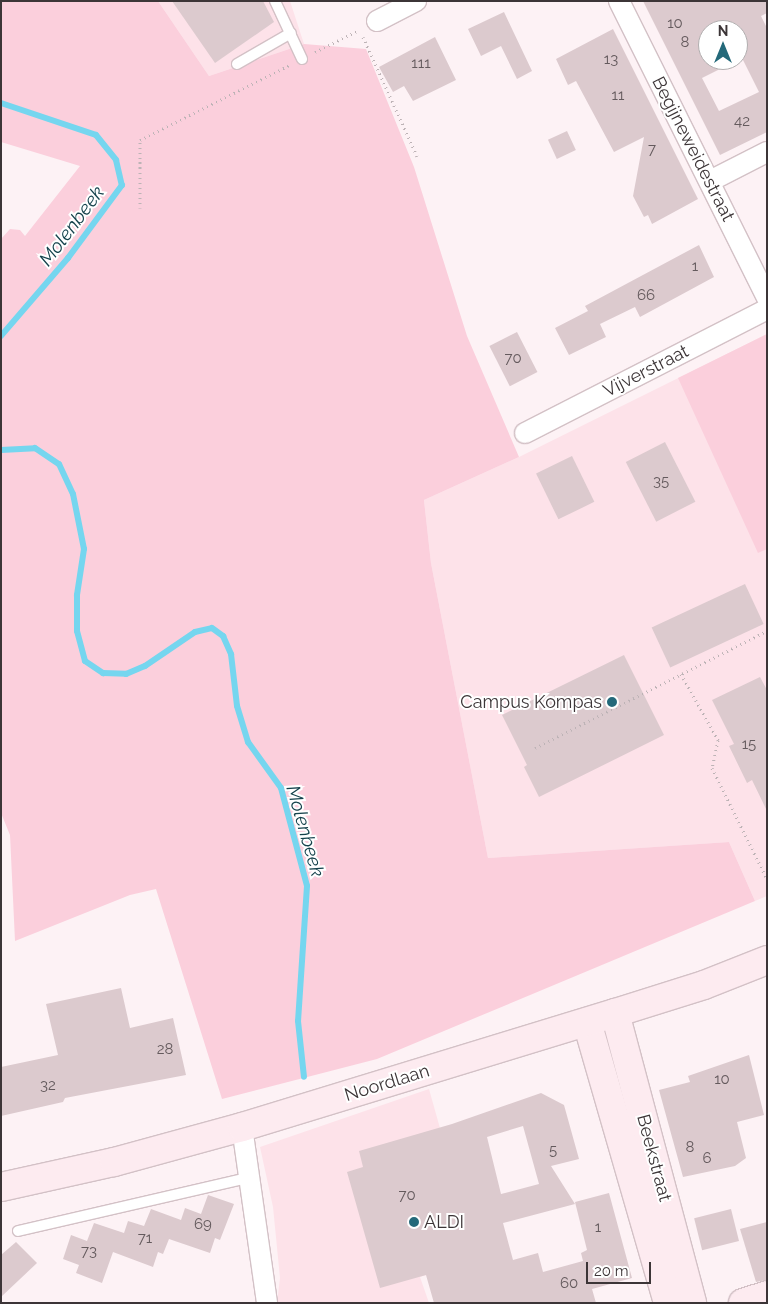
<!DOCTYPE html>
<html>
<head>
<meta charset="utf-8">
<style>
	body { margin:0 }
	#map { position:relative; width:768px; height:1304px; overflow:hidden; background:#fdf2f5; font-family:Raleway,sans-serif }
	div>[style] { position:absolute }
	.built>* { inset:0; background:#fde2e9 }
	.green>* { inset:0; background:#fbcfdc }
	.stream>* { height:6px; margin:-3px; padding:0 3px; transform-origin:3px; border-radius:3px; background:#75d6ef }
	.building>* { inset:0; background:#dccace; transform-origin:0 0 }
	.path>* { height:3px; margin-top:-1.5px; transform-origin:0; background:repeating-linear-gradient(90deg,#bdb3b6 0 1px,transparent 0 5px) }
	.roads { filter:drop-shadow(1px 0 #d3c1c6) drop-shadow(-1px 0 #d3c1c6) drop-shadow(0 1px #d3c1c6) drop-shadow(0 -1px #d3c1c6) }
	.lane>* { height:10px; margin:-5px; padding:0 5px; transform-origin:5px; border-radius:5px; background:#fff }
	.street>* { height:20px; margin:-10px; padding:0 10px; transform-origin:10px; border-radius:10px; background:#fff }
	.secondary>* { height:28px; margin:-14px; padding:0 14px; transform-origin:14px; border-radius:14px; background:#fdebf0 }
	.dots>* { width:14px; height:14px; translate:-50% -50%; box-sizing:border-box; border:2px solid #fff; border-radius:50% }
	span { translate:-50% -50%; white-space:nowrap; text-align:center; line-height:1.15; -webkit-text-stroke:4px #fff; paint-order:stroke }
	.number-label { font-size:15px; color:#645a5d }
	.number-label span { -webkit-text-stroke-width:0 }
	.street-label { font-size:18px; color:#3c3537 }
	.poi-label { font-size:18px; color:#3c3537 }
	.right { translate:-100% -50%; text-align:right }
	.left { translate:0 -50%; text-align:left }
	.water-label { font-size:19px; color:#15424c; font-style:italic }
	.frame { position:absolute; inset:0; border:2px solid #3c3537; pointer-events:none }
	.north { position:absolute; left:698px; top:20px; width:50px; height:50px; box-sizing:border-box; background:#fff; border:1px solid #b1aeaf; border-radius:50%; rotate:0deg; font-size:14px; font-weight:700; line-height:20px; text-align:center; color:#3c3537 }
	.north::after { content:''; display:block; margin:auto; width:18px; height:22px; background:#24697a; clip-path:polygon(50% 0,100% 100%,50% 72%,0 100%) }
	.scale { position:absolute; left:586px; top:1262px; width:65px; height:22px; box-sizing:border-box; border:2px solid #3c3537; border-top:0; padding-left:6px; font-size:15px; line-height:18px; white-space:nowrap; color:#3c3537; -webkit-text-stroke:4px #fff; paint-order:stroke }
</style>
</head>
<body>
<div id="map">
	<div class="built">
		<i style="clip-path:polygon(158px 1px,290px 1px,304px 44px,209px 76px)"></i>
		<i style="clip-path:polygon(767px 334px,767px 896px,755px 901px,729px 842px,488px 858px,431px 563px,424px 500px,519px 457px)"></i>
		<i style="clip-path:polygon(429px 1089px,466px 1221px,446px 1269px,420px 1277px,429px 1303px,277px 1303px,280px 1278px,273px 1207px,260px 1147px)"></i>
	</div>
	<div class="green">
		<i style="clip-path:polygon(1px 1px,158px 1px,209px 76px,304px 44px,366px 49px,414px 167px,467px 336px,519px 457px,424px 500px,431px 563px,488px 858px,729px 842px,755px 901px,377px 1059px,222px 1099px,156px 889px,130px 895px,15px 941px,10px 835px,1px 813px,1px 239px,10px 229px,20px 230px,25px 236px,80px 166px,1px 142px)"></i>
		<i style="clip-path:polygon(767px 334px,767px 549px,758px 553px,678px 378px)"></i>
	</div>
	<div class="stream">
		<i style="left:1px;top:103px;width:100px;rotate:18.6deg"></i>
		<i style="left:96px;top:135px;width:32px;rotate:51deg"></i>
		<i style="left:116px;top:160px;width:26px;rotate:77deg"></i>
		<i style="left:122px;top:185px;width:91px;rotate:126.5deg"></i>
		<i style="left:68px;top:258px;width:103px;rotate:130.7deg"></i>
		<i style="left:1px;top:450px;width:34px;rotate:-3deg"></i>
		<i style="left:35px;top:448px;width:29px;rotate:34deg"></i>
		<i style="left:59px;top:464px;width:33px;rotate:65deg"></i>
		<i style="left:73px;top:494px;width:56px;rotate:78.7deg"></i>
		<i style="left:84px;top:549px;width:47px;rotate:98.7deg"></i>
		<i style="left:77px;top:595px;width:36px;rotate:90deg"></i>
		<i style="left:77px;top:631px;width:31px;rotate:75deg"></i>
		<i style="left:85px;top:661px;width:22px;rotate:34deg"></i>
		<i style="left:103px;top:673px;width:23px;rotate:2deg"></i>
		<i style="left:126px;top:674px;width:21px;rotate:-23deg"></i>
		<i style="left:145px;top:666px;width:60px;rotate:-34.2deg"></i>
		<i style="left:195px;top:632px;width:17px;rotate:-13deg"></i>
		<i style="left:212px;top:628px;width:14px;rotate:36deg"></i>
		<i style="left:223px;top:636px;width:20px;rotate:66deg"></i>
		<i style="left:231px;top:654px;width:52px;rotate:83.4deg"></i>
		<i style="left:237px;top:706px;width:38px;rotate:73deg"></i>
		<i style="left:248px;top:742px;width:57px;rotate:54.3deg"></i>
		<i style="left:281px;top:788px;width:101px;rotate:75.1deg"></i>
		<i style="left:307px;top:886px;width:135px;rotate:93.8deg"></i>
		<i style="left:298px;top:1021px;width:56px;rotate:83.9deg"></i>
	</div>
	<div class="building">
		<i style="clip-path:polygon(172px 1px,263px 1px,274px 22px,215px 63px)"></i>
		<i style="clip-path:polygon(evenodd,643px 1px,767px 1px,767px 13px,761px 16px,767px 28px,767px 132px,720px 155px,643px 1px,708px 30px,738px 30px,738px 60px,742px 58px,759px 92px,719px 111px,702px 78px,738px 60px,708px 60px,708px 30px)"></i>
		<i style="clip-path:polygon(504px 12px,532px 71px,517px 79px,501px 46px,481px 56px,468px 29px)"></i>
		<i style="clip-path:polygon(613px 29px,698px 199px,652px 224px,648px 215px,644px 217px,633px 196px,644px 137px,614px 152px,576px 81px,568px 85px,556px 59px)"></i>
		<i style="clip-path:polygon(435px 37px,456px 80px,413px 101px,404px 86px,393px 92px,379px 67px)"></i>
		<i style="left:567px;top:131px;width:21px;height:21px;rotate:65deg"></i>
		<i style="clip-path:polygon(699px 245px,714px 277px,640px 317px,635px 307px,600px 324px,606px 337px,569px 355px,555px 328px,588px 311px,585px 306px)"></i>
		<i style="left:517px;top:332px;width:45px;height:31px;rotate:63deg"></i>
		<i style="left:665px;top:442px;width:67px;height:44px;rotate:63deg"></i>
		<i style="left:572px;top:456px;width:51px;height:40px;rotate:64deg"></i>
		<i style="left:745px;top:584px;width:44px;height:103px;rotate:65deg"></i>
		<i style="clip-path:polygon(624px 655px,664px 735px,539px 797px,524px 767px,527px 765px,502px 715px)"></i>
		<i style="clip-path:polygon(760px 677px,767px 690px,767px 811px,752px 780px,747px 783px,729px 746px,734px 744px,712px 700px)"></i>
		<i style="clip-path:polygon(121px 988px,130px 1028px,173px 1018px,186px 1075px,65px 1098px,63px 1102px,1px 1116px,1px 1067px,58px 1055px,46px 1004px)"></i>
		<i style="clip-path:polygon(749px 1055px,764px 1115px,737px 1122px,746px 1158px,735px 1166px,683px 1177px,659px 1090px,690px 1082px,688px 1076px)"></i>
		<i style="clip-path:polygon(evenodd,541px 1093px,564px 1105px,579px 1159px,551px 1166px,575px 1204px,503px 1223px,513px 1260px,538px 1253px,543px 1272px,583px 1261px,581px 1253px,587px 1250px,575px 1202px,609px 1193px,632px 1278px,592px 1289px,596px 1303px,434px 1303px,426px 1275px,380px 1288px,347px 1172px,363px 1167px,359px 1151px,452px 1124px,541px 1093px,523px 1126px,539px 1184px,501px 1194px,487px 1137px,523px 1126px)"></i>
		<i style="clip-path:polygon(208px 1195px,234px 1204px,220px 1240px,215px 1238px,210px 1253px,169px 1239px,163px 1254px,158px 1252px,153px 1267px,113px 1252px,102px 1283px,76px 1273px,79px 1265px,63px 1259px,71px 1235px,87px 1241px,94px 1223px,124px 1233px,128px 1221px,144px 1226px,151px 1209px,181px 1220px,185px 1208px,201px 1214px)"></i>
		<i style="left:731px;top:1209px;width:33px;height:38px;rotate:76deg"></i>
		<i style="clip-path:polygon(767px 1222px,767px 1280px,756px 1282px,740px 1229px)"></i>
		<i style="clip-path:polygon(16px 1242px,37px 1263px,1px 1297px,1px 1255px)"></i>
	</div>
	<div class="path">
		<i style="left:363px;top:37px;width:131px;rotate:65.6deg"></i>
		<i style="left:315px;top:52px;width:49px;rotate:-26.6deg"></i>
		<i style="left:140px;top:208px;width:68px;rotate:-90deg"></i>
		<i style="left:140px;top:140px;width:168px;rotate:-26.6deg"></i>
		<i style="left:681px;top:674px;width:76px;rotate:60.7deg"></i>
		<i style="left:718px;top:740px;width:29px;rotate:102deg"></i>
		<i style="left:712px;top:768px;width:124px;rotate:63.6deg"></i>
		<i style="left:535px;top:748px;width:260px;rotate:-26.8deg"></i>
	</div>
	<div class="roads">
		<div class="lane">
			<i style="left:275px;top:1px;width:64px;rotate:65deg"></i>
			<i style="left:237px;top:64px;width:62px;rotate:-29.9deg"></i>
			<i style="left:18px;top:1231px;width:236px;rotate:-13deg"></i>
		</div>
		<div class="street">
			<i style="left:619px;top:1px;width:332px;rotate:63.5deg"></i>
			<i style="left:377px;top:21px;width:44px;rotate:-27.1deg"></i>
			<i style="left:710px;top:181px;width:64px;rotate:-27deg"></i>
			<i style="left:525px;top:433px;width:272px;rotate:-27.1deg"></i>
			<i style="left:242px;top:1127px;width:178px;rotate:81.9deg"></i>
		</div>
		<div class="secondary">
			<i style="left:615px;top:1013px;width:300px;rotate:75.1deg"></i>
			<i style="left:587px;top:1022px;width:292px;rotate:73.9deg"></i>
			<i style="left:1px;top:1187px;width:116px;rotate:-12.5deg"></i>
			<i style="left:114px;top:1162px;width:133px;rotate:-15.3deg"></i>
			<i style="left:242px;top:1127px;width:390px;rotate:-17deg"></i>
			<i style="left:615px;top:1013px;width:93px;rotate:-17.5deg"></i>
			<i style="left:704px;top:985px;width:68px;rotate:-21.6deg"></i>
			<i style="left:743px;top:1303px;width:25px;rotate:-18deg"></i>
		</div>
	</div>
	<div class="dots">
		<i style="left:612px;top:702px;background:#24697a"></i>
		<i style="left:414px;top:1222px;background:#24697a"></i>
	</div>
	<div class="number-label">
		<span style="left:675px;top:24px">10</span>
		<span style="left:685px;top:43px">8</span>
		<span style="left:611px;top:60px">13</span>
		<span style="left:421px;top:64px">111</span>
		<span style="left:618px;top:96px">11</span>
		<span style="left:742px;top:122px">42</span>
		<span style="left:652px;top:150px">7</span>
		<span style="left:695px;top:267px">1</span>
		<span style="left:646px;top:296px">66</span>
		<span style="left:513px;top:359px">70</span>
		<span style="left:661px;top:482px">35</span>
		<span style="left:749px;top:745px">15</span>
		<span style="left:165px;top:1050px">28</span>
		<span style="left:722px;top:1080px">10</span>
		<span style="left:48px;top:1086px">32</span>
		<span style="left:690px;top:1148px">8</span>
		<span style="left:553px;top:1151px">5</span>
		<span style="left:707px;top:1159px">6</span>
		<span style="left:407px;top:1196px">70</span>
		<span style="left:203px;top:1225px">69</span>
		<span style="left:598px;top:1228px">1</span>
		<span style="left:145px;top:1239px">71</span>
		<span style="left:89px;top:1252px">73</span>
		<span style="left:569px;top:1284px">60</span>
	</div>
	<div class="street-label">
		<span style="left:693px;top:149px;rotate:63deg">Begijneweidestraat</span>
		<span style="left:646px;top:371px;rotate:-27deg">Vijverstraat</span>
		<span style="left:387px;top:1083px;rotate:-17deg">Noordlaan</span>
		<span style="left:654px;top:1158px;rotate:75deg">Beekstraat</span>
	</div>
	<div class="poi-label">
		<span class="right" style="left:602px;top:702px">Campus Kompas</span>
		<span class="left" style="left:424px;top:1222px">ALDI</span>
	</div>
	<div class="water-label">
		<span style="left:72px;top:226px;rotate:-53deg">Molenbeek</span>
		<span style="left:305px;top:831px;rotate:74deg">Molenbeek</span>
	</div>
	<div class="frame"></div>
	<div class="north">N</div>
	<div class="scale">20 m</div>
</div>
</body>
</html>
